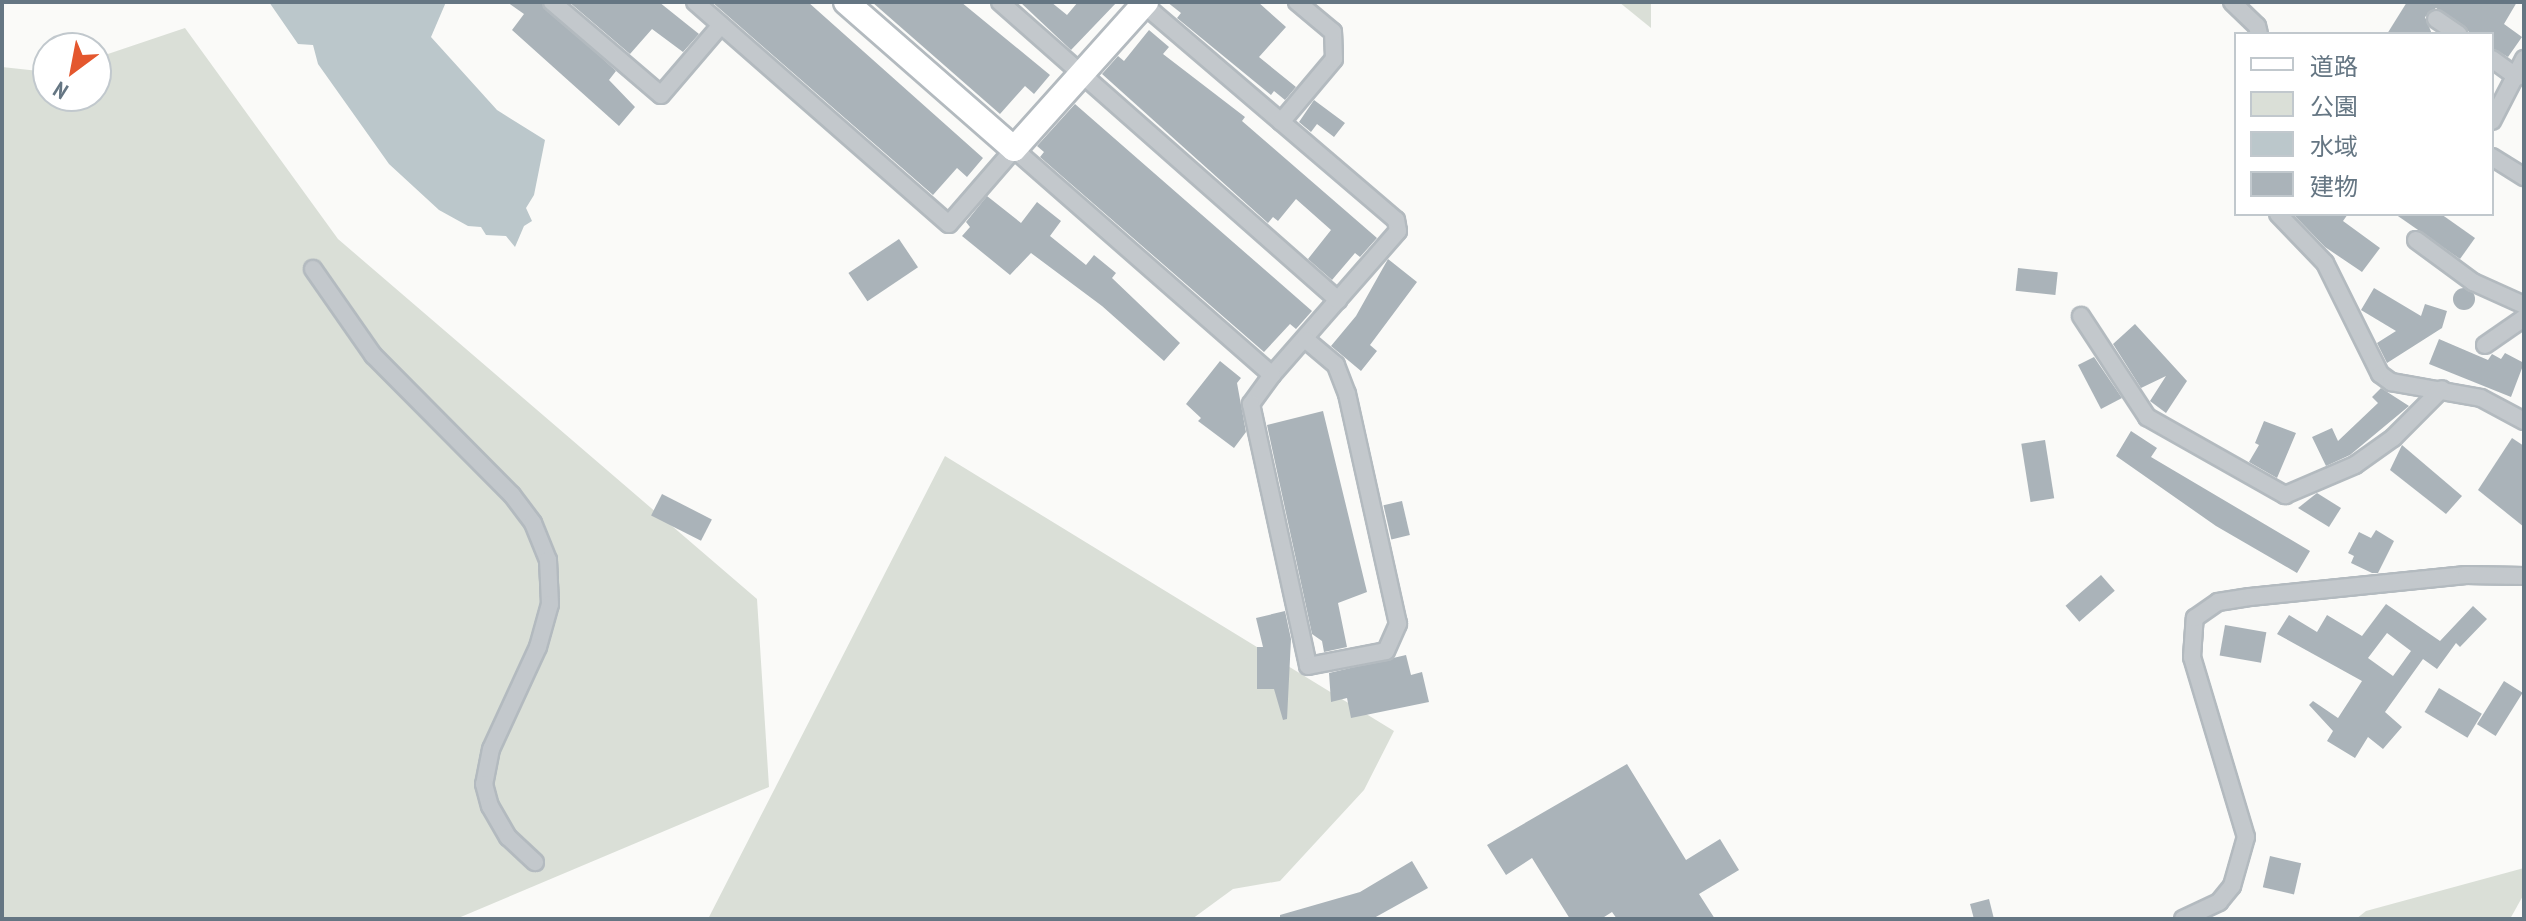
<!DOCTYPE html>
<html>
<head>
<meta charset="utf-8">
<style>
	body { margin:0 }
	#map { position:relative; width:2526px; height:921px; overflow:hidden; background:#fafaf8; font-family:"PT Sans Narrow","Noto Sans JP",sans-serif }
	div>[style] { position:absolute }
	.green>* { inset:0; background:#dadfd7 }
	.water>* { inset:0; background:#bbc7cb }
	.building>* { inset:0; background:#aab3b9; transform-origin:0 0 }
	.round { border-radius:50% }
	.roads { filter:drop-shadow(2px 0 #b3babf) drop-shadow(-2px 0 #b3babf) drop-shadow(0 2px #b3babf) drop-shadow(0 -2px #b3babf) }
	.street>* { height:16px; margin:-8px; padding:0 8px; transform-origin:8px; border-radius:8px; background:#c3c8cc }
	.secondary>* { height:24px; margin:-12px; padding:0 12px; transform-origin:12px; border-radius:12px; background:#fff }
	span { translate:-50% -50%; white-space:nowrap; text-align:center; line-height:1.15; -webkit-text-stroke:8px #fff; paint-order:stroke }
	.frame { position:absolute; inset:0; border:4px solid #657683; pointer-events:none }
	.legend { position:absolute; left:2234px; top:32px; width:260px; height:184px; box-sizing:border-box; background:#fff; border:2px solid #c1c8cd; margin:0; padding:10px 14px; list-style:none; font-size:24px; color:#657683 }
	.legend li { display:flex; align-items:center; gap:16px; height:40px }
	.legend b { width:40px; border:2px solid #c1c8cd }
	.north { position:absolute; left:32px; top:32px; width:80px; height:80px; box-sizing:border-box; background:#fff; border:2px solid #c1c8cd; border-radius:50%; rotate:212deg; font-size:22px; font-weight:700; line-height:32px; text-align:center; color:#657683 }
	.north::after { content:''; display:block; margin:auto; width:28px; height:36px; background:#e4572e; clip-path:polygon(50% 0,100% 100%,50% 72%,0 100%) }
</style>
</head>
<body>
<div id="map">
	<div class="green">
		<i style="clip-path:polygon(1619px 2px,1651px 2px,1651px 28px)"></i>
		<i style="clip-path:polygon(185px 28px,338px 239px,757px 599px,769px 787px,456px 919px,2px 919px,2px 67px,48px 72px,48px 96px,96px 96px,96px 58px)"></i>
		<i style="clip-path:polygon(945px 456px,1394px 731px,1364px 790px,1280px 881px,1233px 889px,1192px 919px,708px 919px)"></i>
		<i style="clip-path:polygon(2524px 868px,2524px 894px,2510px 919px,2356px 919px,2366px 911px)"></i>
	</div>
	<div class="water">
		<i style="clip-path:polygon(269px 2px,446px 2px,431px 37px,497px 110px,545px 140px,534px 195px,526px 208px,532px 221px,524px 226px,515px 247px,506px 236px,486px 235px,481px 227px,468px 226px,439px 210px,389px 164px,318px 64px,313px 45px,298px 44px)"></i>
	</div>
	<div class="building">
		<i style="clip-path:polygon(507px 2px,541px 2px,616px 71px,609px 80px,635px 107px,619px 126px,512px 30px,524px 14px)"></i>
		<i style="clip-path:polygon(569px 2px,659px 2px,699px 34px,683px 52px,652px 29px,630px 54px)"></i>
		<i style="clip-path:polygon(712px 2px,808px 2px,983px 158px,967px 177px,957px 168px,933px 195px)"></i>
		<i style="clip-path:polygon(872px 2px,961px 2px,1050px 75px,1034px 94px,1025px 86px,1000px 114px)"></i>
		<i style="clip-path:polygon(1020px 2px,1051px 2px,1067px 15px,1078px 2px,1117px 2px,1071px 50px)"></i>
		<i style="clip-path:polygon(1167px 2px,1258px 2px,1286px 27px,1259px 57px,1296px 87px,1285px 100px,1274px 91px,1271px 95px,1177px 18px,1181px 13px)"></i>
		<i style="clip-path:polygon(2407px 2px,2517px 2px,2504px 24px,2522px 37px,2508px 57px,2492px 48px,2492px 34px,2472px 34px,2436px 8px,2425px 17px,2432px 34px,2387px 34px)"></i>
		<i style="clip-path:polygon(1149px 30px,1169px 47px,1163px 54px,1245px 117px,1242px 121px,1377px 238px,1360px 257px,1355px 253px,1332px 280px,1308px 259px,1331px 230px,1296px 199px,1278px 221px,1273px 217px,1268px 223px,1102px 74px,1118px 56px,1124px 61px)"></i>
		<i style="clip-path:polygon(1314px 100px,1345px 123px,1334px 137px,1317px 124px,1311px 132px,1299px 122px)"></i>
		<i style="clip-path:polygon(1075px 104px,1312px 311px,1296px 329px,1290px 324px,1264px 352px,1040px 157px,1044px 152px,1037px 146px)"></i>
		<i style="clip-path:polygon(987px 196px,1021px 223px,1037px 202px,1061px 221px,1050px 236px,1086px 265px,1094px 255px,1116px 273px,1112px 278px,1180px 343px,1164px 361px,1102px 306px,1031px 253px,1010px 275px,962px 236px,970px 227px,966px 222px)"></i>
		<i style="clip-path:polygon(2293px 214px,2348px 214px,2343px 221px,2380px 248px,2362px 272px,2325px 247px)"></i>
		<i style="clip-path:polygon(2395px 214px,2441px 214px,2475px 238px,2460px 259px)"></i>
		<i style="left:899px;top:239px;width:34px;height:61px;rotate:56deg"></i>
		<i style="clip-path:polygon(1388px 259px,1417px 282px,1370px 345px,1377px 351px,1361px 371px,1331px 346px,1356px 316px)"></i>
		<i style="left:2018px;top:268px;width:40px;height:23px;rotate:6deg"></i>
		<i style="clip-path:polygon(2374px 288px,2421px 316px,2425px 304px,2447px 311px,2442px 328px,2387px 363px,2377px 343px,2396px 331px,2361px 310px)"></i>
		<i class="round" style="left:2453px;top:288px;width:22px;height:22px"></i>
		<i style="clip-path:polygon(2135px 324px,2187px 381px,2166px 413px,2150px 401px,2166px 376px,2141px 388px,2113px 344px)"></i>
		<i style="clip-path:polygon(2439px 339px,2488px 360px,2492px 354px,2501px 359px,2505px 353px,2524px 363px,2511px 397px,2429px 364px)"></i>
		<i style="clip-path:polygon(2094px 357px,2122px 398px,2101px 409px,2078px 365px)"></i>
		<i style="clip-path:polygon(1220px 361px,1241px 378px,1237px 383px,1246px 432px,1234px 448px,1198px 421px,1201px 418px,1186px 404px)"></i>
		<i style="clip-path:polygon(2381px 388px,2409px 406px,2350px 455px,2326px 466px,2312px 437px,2332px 428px,2338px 441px,2378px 403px,2372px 397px)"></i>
		<i style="clip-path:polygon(1323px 411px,1367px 592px,1338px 603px,1347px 647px,1324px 652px,1322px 641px,1312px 634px,1267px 425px)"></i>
		<i style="clip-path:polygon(2264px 421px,2296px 433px,2277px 478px,2249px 462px,2259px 445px,2255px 443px)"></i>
		<i style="clip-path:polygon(2131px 431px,2157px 448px,2151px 457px,2310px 551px,2297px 573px,2216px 526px,2116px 456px)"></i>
		<i style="clip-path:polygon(2512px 438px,2524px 446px,2524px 527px,2478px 490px)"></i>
		<i style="left:2045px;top:440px;width:59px;height:24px;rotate:81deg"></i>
		<i style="clip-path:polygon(2402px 445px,2462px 496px,2446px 514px,2390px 470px)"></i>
		<i style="clip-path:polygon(2317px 493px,2341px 508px,2329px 527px,2298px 508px)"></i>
		<i style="left:662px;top:494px;width:56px;height:24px;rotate:27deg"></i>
		<i style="left:1402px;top:501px;width:35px;height:19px;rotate:77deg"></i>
		<i style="clip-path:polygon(2376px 530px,2394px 541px,2378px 573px,2372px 573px,2351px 563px,2354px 556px,2348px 553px,2359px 532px,2371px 538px)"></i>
		<i style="left:2101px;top:575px;width:21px;height:47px;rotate:49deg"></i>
		<i style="clip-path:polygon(evenodd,2386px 604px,2440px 641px,2473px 606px,2487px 619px,2460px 647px,2456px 643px,2437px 669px,2423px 659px,2385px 712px,2402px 727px,2383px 749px,2368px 737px,2355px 758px,2327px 741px,2333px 731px,2309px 705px,2313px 701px,2338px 718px,2362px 681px,2277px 634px,2289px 615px,2317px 632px,2327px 615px,2362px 636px,2386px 604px,2387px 633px,2411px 651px,2393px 676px,2368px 658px,2387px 633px)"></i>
		<i style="clip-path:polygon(1285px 611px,1291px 639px,1287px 719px,1283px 720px,1274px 689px,1257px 689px,1257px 647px,1263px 647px,1256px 618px)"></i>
		<i style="left:2225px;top:625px;width:42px;height:31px;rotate:10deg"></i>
		<i style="clip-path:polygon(1406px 655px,1411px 675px,1422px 672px,1429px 702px,1351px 718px,1347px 698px,1331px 702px,1329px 673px)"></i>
		<i style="left:2504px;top:681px;width:22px;height:51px;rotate:32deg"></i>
		<i style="left:2439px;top:688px;width:50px;height:28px;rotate:31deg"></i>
		<i style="clip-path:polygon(1627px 764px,1686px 860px,1720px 839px,1739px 870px,1699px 894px,1715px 919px,1617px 919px,1612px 912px,1601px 919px,1570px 919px,1532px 858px,1506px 875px,1487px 845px)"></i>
		<i style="left:2270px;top:856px;width:32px;height:32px;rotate:13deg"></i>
		<i style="clip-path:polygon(1412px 861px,1428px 888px,1374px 918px,1280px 919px,1280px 915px,1360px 892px)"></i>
		<i style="clip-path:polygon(1989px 899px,1994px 919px,1974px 919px,1970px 904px)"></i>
	</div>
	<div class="roads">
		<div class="street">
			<i style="left:552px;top:2px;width:143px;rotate:40.5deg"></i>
			<i style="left:661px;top:95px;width:92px;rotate:-49.4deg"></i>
			<i style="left:695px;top:2px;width:337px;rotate:41.2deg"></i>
			<i style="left:949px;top:224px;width:99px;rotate:-49.1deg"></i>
			<i style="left:1014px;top:149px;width:343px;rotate:41.2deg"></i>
			<i style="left:1272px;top:375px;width:191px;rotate:-48.8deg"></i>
			<i style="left:1398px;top:231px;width:11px;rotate:-100deg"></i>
			<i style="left:1396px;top:220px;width:335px;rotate:-139.5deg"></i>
			<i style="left:1000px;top:2px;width:451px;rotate:41.4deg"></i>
			<i style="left:2232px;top:2px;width:35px;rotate:44deg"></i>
			<i style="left:2257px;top:26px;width:8px;rotate:76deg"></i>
			<i style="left:2436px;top:19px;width:27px;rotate:34deg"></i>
			<i style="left:2492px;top:59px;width:31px;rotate:36deg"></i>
			<i style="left:2492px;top:121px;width:70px;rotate:-62.7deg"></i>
			<i style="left:1281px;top:122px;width:82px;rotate:-49.9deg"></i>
			<i style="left:1334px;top:59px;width:27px;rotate:-92deg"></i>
			<i style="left:1333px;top:32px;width:47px;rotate:-140.2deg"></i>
			<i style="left:2492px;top:157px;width:38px;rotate:32deg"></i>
			<i style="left:2278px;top:214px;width:68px;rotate:46.2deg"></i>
			<i style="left:2325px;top:263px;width:124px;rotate:63.6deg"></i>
			<i style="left:2380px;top:374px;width:14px;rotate:36deg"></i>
			<i style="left:2391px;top:382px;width:91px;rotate:10.1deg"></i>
			<i style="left:2481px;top:398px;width:49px;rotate:28.1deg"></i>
			<i style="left:2416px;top:240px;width:71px;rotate:36.4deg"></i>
			<i style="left:2473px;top:282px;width:56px;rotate:24.3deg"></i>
			<i style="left:313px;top:269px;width:105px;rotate:55.1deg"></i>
			<i style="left:373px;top:355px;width:197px;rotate:45.2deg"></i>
			<i style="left:512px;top:495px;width:35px;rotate:53deg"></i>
			<i style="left:533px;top:523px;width:40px;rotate:68deg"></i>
			<i style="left:548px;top:560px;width:44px;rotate:87.4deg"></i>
			<i style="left:550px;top:604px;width:45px;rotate:105.6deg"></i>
			<i style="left:538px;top:647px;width:112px;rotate:114.7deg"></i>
			<i style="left:491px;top:749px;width:36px;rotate:101deg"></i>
			<i style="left:484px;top:784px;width:23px;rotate:75deg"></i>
			<i style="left:490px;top:806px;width:36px;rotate:60deg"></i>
			<i style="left:508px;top:837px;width:37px;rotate:43deg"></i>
			<i style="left:2081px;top:316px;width:121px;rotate:56.8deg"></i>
			<i style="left:2147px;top:417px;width:159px;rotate:29.5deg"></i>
			<i style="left:2285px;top:495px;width:76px;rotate:-23.2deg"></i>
			<i style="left:2355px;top:465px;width:47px;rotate:-35.4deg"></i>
			<i style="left:2393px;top:438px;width:69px;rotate:-45deg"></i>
			<i style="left:2485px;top:345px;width:47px;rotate:-34.7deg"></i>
			<i style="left:1272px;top:375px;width:36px;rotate:126deg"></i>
			<i style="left:1251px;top:404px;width:268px;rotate:77.7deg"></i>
			<i style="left:1308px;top:666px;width:79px;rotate:-10.9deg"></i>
			<i style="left:1386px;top:651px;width:30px;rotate:-66deg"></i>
			<i style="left:1398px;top:624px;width:236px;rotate:-102.5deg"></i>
			<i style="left:1347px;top:394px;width:31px;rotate:-111deg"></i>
			<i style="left:1336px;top:365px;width:39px;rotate:-140deg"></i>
			<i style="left:2183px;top:919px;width:40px;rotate:-25deg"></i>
			<i style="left:2219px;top:902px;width:21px;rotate:-51deg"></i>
			<i style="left:2232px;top:886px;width:51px;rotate:-74.1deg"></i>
			<i style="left:2246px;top:837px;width:188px;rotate:-106.7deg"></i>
			<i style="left:2192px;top:657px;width:39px;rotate:-86deg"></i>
			<i style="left:2195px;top:618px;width:28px;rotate:-35deg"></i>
			<i style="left:2218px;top:602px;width:32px;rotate:-9deg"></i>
			<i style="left:2250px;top:597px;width:217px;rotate:-5.8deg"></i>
			<i style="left:2466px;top:575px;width:58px;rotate:1deg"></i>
		</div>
		<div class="secondary">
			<i style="left:846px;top:2px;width:223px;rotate:41.2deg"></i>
			<i style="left:1014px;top:149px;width:198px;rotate:-48.1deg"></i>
		</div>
	</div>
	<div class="frame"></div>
	<ul class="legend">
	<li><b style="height:10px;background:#fff"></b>道路</li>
	<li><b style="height:22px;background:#dadfd7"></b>公園</li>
	<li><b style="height:22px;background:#bbc7cb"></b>水域</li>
	<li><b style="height:22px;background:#aab3b9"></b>建物</li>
	</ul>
	<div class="north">N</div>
</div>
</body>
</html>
